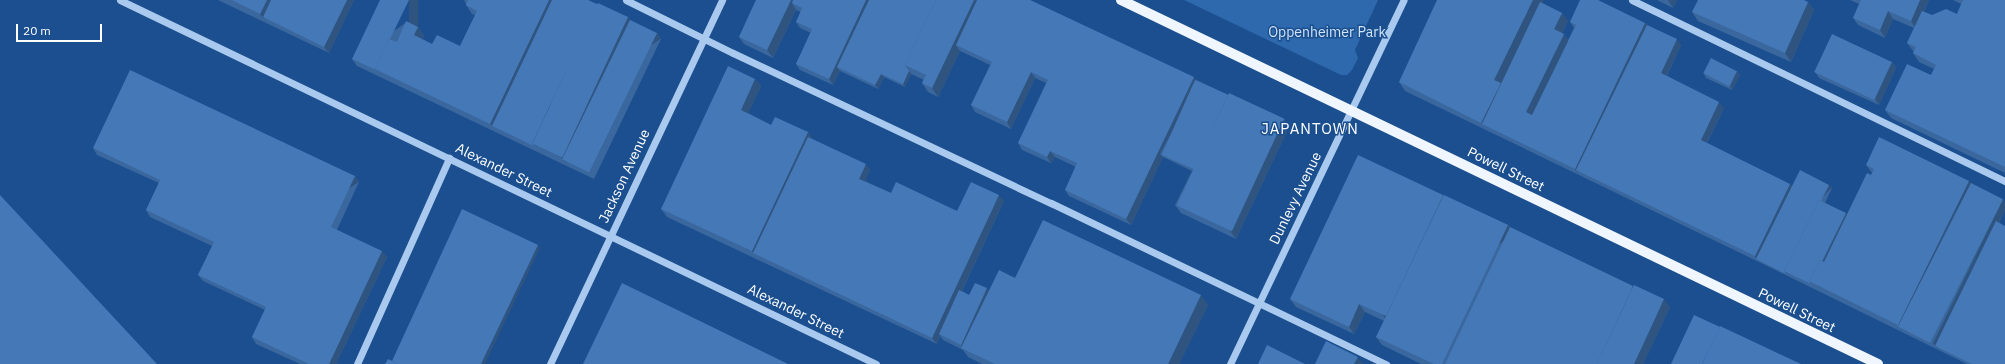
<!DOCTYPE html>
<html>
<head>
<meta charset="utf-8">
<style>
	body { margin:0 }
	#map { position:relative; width:2005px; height:364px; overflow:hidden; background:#1b4f8f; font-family:"IBM Plex Sans",sans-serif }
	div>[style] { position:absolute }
	.green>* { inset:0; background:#2e69ad }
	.minor>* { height:7px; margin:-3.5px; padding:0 3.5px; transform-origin:3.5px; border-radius:3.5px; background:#a9c9ee }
	.major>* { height:10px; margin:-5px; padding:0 5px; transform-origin:5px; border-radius:5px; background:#f0f6ff }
	.wall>* { inset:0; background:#3a679d }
	.shaded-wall>* { inset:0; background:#305480; transform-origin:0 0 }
	.building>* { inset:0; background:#4478b7; transform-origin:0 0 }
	span { translate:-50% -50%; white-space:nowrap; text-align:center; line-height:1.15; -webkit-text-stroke:3px #1b4f8f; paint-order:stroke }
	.park-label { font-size:14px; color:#cfe3fa }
	.street-label { font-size:14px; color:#fff }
	.neighbourhood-label { font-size:15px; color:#fff; letter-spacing:1px }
	.scale { position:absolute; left:16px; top:24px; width:86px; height:18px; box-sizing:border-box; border:2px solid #fff; border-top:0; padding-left:5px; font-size:12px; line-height:14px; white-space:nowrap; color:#fff; -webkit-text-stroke:3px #1b4f8f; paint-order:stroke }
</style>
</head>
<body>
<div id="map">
	<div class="green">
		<i style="clip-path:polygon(1184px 0,1378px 0,1355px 50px,1358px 58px,1352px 70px,1347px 75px,1341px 75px)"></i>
	</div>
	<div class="minor">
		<i style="left:120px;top:0;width:839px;rotate:25.71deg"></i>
		<i style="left:626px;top:0;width:119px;rotate:26.4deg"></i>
		<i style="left:733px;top:53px;width:352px;rotate:25.3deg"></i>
		<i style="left:1051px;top:203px;width:372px;rotate:25.7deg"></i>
		<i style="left:1632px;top:0;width:415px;rotate:25.9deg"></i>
		<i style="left:357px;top:364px;width:226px;rotate:-65.9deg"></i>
		<i style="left:550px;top:364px;width:403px;rotate:-64.7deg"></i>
		<i style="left:1230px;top:364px;width:403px;rotate:-64.5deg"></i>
	</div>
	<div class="major">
		<i style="left:1121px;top:0;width:840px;rotate:25.68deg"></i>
	</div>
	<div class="wall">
		<i style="clip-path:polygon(218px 0,354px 0,329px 53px)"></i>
		<i style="clip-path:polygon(464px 0,588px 0,628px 17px,630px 20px,657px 33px,661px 39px,594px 179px,357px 66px,352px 59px,407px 22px,418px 27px,424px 36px,422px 39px,432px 44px,460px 46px,475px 15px,472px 14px,466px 5px,466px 4px)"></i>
		<i style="clip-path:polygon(756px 0,1030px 0,1228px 95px,1284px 119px,1289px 127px,1236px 239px,1181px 213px,1175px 205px,1192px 171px,1163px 157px,1131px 225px,1069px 196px,1065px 190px,1076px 167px,1055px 157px,1051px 163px,1022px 150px,1018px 143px,1046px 83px,1035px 78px,1011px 129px,975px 112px,971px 105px,990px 65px,960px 51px,938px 97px,928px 92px,922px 83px,924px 80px,911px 74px,905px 87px,884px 77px,878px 89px,840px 71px,833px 85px,800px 70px,796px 64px,811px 33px,800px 28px,796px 22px,801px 12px,796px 10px,773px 58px,744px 44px,739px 37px)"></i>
		<i style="clip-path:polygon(1657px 0,1677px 0,1673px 8px)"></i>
		<i style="clip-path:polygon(1850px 0,1929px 0,1924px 12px,1932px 15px,1957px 14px,1961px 4px,1953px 0,2005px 0,2005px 173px,1891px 118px,1885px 110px,1931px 75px,1934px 69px,1919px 62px,1913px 53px,1914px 52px,1907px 43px,1914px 28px,1893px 19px,1885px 38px,1858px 25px,1853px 18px,1859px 4px)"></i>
		<i style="clip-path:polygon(1808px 2px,1814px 10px,1791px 62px,1698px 21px,1692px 12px)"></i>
		<i style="clip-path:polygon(1542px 3px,1562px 13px,1568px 21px,1562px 33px,1568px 40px,1574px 28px,1570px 22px,1645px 23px,1647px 25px,1681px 45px,1667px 76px,1724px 108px,1707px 143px,1792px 186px,1832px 188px,1825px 203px,1847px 215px,1872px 173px,1866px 165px,1971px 183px,2005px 210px,1999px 223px,2005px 364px,1967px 364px,1759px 262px,1488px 131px,1405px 91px,1399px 82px)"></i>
		<i style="clip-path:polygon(1892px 62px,1896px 68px,1879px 105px,1819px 78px,1815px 72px)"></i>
		<i style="clip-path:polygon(1737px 71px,1740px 75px,1732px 90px,1706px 78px,1704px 74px)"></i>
		<i style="clip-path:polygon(755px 79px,761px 86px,748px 113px,771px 125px,808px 132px,812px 139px,870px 170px,865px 181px,891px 193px,957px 211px,1004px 201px,962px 291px,969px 295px,989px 291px,1015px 278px,1208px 305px,1179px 364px,982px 364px,968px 357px,963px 350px,943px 340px,940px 336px,937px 344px,667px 217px,661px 209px)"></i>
		<i style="clip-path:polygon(93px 148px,355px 176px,359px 182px,337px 230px,387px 257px,336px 364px,300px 364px,256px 344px,252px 337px,265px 310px,203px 281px,198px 275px,212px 246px,150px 217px,146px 210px,159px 183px,97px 155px)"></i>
		<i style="clip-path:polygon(1443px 195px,1508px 225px,1510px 227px,1670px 307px,1643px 364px,1421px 364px,1382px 345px,1376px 337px,1384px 321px,1365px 312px,1354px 334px,1296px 307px,1290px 299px)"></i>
	</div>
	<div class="shaded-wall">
		<i style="clip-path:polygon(267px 0,278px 0,263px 17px,267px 23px,260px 14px)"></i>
		<i style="clip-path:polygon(347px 0,354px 0,329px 53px,324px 47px)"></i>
		<i style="left:409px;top:0;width:9px;height:76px"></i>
		<i style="clip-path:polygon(549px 0,559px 0,492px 126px,490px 124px)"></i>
		<i style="clip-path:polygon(791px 0,800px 0,792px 3px,796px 10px,773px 58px,767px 50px)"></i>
		<i style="clip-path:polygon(866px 0,873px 0,837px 67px,840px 71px,833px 85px,829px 79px)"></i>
		<i style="clip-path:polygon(974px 0,984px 0,956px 45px,960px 51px,938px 97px,932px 88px)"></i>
		<i style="clip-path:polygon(1533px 0,1544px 0,1502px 85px,1482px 124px,1481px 123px,1494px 80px)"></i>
		<i style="clip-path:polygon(1668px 0,1677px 0,1673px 8px)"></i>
		<i style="clip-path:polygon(1920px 0,1929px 0,1916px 29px,1911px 21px)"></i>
		<i style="clip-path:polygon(1808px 2px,1814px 10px,1791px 62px,1785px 53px)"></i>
		<i style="clip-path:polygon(1888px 11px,1893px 19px,1885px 38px,1880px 30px)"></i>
		<i style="clip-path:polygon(1562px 13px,1568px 21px,1560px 37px,1554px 29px)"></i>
		<i style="clip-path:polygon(628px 17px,634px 26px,563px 160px,568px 166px,561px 157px)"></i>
		<i style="clip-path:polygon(1645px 23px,1651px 31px,1576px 170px,1580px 176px,1575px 169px)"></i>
		<i style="clip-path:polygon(418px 27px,424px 36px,420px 44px,414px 35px)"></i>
		<i style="left:657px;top:33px;width:7px;height:155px;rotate:56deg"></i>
		<i style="clip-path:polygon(1564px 34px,1569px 42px,1532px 120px,1526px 112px)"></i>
		<i style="clip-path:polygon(1677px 39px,1681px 45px,1665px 79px,1661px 73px)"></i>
		<i style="clip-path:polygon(1892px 62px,1896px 68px,1879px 105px,1875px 99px)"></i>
		<i style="clip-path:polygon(909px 71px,911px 74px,905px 87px,903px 84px)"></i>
		<i style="clip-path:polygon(1737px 71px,1740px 75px,1732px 90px,1730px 87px)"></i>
		<i style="clip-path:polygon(1031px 72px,1035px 78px,1011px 129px,1007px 122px)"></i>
		<i style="clip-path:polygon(881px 74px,884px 77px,878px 89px,875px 85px)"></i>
		<i style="clip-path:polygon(1194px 77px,1198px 83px,1160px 154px,1163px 157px,1131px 225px,1126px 219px)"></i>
		<i style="clip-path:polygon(755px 79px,761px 86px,746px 118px,741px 110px)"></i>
		<i style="clip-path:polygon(1719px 102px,1724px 108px,1705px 146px,1701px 140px)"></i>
		<i style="clip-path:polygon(1284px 119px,1289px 127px,1236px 239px,1230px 231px)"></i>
		<i style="clip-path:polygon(808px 132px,813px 140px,753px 253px,752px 251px)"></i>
		<i style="clip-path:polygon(1050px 151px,1055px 157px,1051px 163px,1047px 157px)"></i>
		<i style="clip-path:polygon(866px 164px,870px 170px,864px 185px,859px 179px)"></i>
		<i style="left:355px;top:176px;width:7px;height:56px;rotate:56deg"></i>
		<i style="clip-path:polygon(1969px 181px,1975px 189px,1900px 327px,1898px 325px)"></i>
		<i style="clip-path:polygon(1790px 184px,1794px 190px,1756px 259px,1755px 256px)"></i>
		<i style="left:1829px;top:185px;width:4px;height:97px;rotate:45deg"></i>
		<i style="clip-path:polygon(999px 195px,1004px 201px,941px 335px,939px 334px,940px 336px,937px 344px,932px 338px)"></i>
		<i style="clip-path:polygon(2003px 199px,2005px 202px,2005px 210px,1938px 348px,1935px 346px,1933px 343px)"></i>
		<i style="clip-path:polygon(1846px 213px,1850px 219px,1812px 283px)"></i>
		<i style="left:1508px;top:225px;width:11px;height:154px;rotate:56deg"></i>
		<i style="clip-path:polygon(538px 245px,540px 248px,485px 364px,481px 364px)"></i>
		<i style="clip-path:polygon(382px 251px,387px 257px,336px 364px,329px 364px)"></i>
		<i style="clip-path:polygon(987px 288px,992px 294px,964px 349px,961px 345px)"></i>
		<i style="clip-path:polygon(1201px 295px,1208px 305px,1179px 364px,1168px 364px)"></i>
		<i style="clip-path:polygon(1664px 299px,1670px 307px,1643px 364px,1634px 364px)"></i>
		<i style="clip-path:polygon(1359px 304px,1365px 312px,1354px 334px,1349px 327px)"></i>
		<i style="clip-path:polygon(1358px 357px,1363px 364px,1354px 364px)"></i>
	</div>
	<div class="building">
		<i style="clip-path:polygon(232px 0,267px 0,260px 14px)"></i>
		<i style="clip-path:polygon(271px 0,347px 0,324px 47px,263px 17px)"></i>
		<i style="clip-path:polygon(380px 0,409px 0,390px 39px,389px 39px,375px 69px,376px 70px,352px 59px)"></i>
		<i style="clip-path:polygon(468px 0,549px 0,490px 124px,375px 69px,389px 39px,397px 42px,406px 21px,418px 27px,414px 35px,432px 44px,437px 35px,460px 46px,477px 11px,466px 5px)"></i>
		<i style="clip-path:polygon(552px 0,588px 0,598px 5px,532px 143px,534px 146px,492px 126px)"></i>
		<i style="clip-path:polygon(756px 0,791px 0,767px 50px,739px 37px)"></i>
		<i style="clip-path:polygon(793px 0,866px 0,829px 79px,796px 64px,812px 29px,796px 22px,802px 8px,792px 3px)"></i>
		<i style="clip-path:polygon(869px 0,936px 0,905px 65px,909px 71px,903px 84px,881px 74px,875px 85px,837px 67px)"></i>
		<i style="clip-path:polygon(936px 0,974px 0,932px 88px,922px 83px,926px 75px,905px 65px)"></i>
		<i style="clip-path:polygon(977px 0,1030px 0,1194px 77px,1126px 219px,1065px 190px,1077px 163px,1050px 151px,1047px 157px,1018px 143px,1048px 80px,1031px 72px,1007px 122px,971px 105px,992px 62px,956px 45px)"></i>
		<i style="clip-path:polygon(1437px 0,1533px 0,1494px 80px,1501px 83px,1481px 123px,1399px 82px)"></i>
		<i style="clip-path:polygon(1580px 0,1598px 0,1645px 23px,1575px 169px,1482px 124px,1540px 2px,1562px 13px,1554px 29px,1564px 34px,1526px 112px,1532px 115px,1576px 25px,1570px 22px)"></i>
		<i style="clip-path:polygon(1698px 0,1804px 0,1808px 2px,1785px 53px,1692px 12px)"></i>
		<i style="clip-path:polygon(1861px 0,1920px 0,1911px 21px,1888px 11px,1880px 30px,1853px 18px)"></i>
		<i style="clip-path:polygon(1963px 0,2005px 0,2005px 167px,1885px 110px,1907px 64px,1931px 75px,1936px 65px,1913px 53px,1916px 47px,1907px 43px,1922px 11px,1932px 15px,1946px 9px,1957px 14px)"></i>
		<i style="left:598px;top:3px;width:33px;height:155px;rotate:25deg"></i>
		<i style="left:630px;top:20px;width:30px;height:155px;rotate:26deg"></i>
		<i style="clip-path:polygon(1647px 25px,1677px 39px,1661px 73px,1719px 102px,1701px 140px,1790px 184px,1755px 256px,1576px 170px)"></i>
		<i style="left:1832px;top:34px;width:66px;height:42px;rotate:25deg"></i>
		<i style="left:1711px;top:58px;width:29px;height:17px;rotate:27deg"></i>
		<i style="clip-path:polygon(728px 66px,755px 79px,741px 110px,771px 125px,775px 117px,808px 132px,752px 251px,661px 209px)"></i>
		<i style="clip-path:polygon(130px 70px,355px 176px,331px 227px,382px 251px,329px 364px,309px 364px,252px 337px,266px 307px,198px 275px,214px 242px,146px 210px,160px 180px,93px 148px)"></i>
		<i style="left:1195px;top:80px;width:36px;height:82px;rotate:24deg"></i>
		<i style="left:1229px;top:93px;width:61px;height:124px;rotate:25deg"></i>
		<i style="clip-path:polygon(808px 137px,866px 164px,859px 179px,891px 193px,896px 182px,957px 211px,971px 182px,999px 195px,932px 338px,753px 253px)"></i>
		<i style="clip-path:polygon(1879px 137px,1969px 181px,1898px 325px,1809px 281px,1820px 260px,1824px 262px,1867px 173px,1871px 175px,1874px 169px,1866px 165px)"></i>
		<i style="clip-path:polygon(1358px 155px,1443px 195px,1386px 316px,1359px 304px,1349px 327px,1290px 299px)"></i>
		<i style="clip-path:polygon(1800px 170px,1829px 185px,1821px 201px,1819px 200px,1784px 271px,1786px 274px,1756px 259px)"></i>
		<i style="left:1971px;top:183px;width:36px;height:161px;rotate:27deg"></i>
		<i style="clip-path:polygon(0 195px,157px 364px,0 364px)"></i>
		<i style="clip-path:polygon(1444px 195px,1508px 225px,1442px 364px,1434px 364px,1376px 337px)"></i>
		<i style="clip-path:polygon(1819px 200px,1846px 213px,1822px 261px,1820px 260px,1809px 281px,1811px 284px,1784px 271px)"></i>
		<i style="clip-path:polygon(462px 209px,538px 245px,481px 364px,398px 364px,392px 361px)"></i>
		<i style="clip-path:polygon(1043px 220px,1201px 295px,1168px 364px,995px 364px,961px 348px,999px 270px,1015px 278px)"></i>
		<i style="clip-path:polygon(1996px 221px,2005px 226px,2005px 364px,1972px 364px,1935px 346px)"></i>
		<i style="clip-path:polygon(1510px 227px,1633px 286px,1597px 364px,1445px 364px)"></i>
		<i style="clip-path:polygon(622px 283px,788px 364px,583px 364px)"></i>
		<i style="clip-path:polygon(975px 283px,987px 288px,961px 345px,939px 334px,959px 290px,969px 295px)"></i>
		<i style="clip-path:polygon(1634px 285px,1664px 299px,1634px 364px,1597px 364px)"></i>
		<i style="clip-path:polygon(1694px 315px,1720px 327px,1702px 364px,1671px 364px)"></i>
		<i style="clip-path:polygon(1720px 326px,1801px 364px,1702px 364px)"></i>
		<i style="clip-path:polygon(1326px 341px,1358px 357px,1354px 364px,1315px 364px)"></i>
		<i style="clip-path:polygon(1267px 345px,1305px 364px,1258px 364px)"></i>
		<i style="clip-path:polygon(388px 359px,398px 364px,385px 364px)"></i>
	</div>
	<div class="park-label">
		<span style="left:1327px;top:32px">Oppenheimer Park</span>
	</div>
	<div class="street-label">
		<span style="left:1506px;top:169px;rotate:26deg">Powell Street</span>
		<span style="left:504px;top:170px;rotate:26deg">Alexander Street</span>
		<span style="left:624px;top:176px;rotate:-65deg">Jackson Avenue</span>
		<span style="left:1295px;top:198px;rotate:-64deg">Dunlevy Avenue</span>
		<span style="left:1797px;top:310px;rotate:26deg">Powell Street</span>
		<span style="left:796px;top:311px;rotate:26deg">Alexander Street</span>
	</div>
	<div class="neighbourhood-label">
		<span style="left:1310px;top:129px">JAPANTOWN</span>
	</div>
	<div class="scale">20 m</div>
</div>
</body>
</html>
